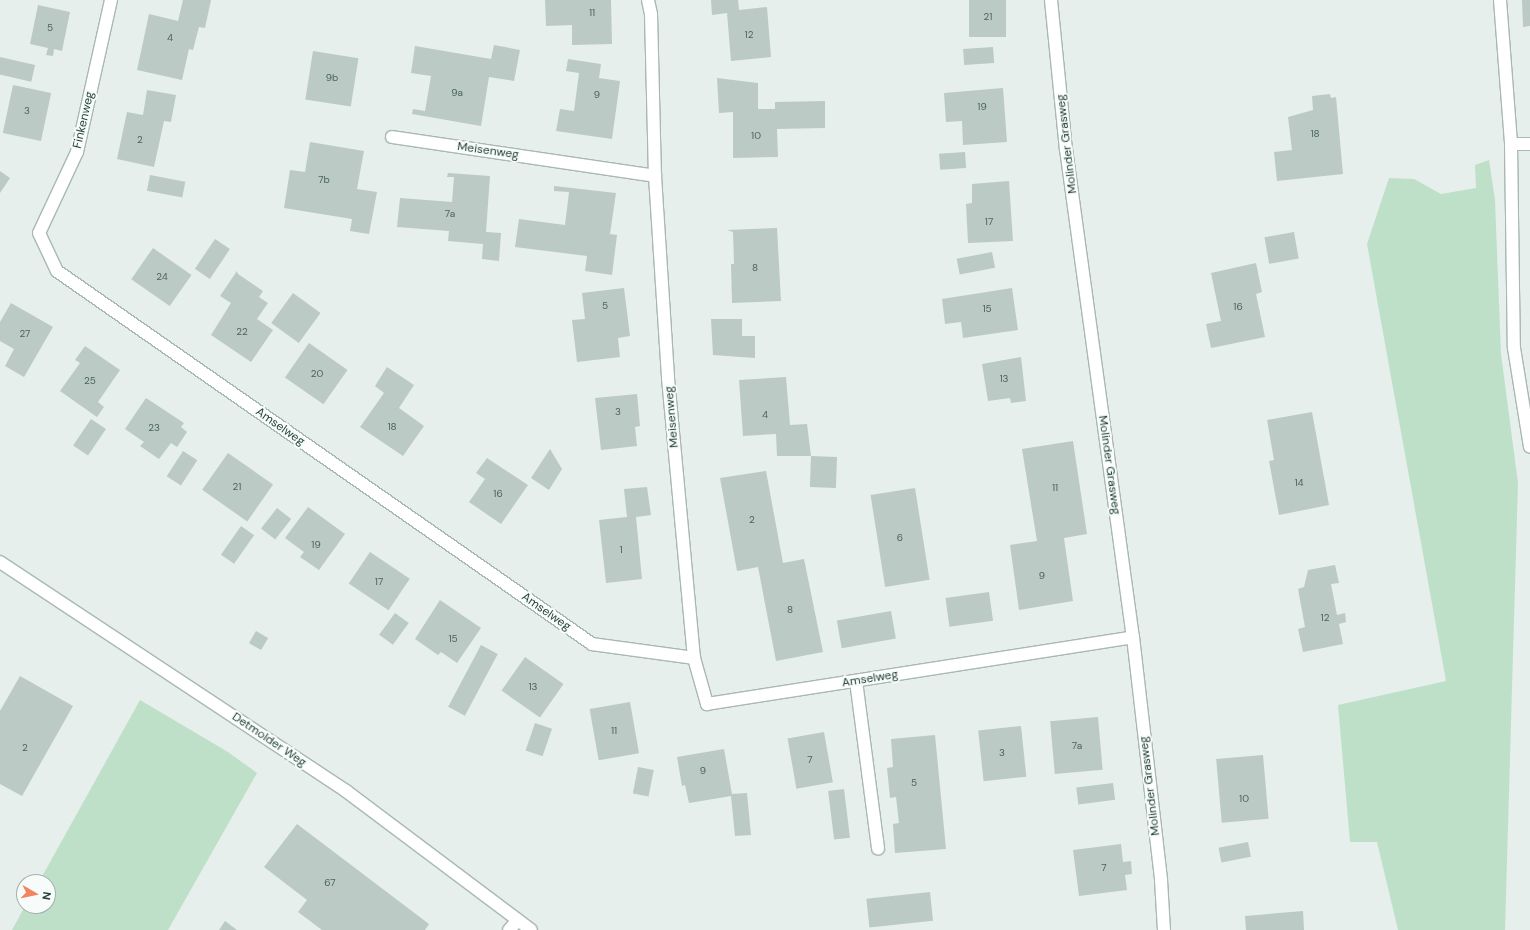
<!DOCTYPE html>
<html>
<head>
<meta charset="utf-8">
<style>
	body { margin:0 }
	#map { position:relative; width:1530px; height:930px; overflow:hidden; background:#e6efeb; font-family:"DM Sans",sans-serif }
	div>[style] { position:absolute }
	.green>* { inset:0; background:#bfe0c8 }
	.building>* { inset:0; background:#bbcac4; transform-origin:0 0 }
	.roads { filter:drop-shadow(1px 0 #a8b8b2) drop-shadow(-1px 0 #a8b8b2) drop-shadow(0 1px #a8b8b2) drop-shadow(0 -1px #a8b8b2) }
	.lane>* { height:12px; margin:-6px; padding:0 6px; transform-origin:6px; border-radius:6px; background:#fff }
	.street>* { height:12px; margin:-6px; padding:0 6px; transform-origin:6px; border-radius:6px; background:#fff }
	.secondary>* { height:12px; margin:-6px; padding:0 6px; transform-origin:6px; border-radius:6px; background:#fff }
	span { translate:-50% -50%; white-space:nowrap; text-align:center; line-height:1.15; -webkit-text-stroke:4px #f7fbf9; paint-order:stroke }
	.number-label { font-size:10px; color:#4a645c }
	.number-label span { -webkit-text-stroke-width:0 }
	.street-label { font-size:12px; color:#24423a }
	.north { position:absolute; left:16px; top:874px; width:40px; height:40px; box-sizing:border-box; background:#f7fbf9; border:1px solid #a3b1ad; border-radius:50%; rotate:99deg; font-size:11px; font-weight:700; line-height:16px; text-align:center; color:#24423a }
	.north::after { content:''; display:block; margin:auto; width:14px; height:18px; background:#f4845f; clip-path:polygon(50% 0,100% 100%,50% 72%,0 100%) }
</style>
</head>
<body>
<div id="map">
	<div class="green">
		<i style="clip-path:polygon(1489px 160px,1495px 200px,1501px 354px,1518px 483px,1505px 930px,1398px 930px,1377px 842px,1350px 842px,1338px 705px,1446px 681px,1367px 244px,1389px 178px,1414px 179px,1441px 194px,1476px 188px,1475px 165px)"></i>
		<i style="clip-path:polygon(140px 700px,228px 752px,257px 773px,168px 930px,12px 930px,25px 906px,48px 906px,48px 882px,39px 882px)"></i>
	</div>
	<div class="building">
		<i style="clip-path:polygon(183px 0,211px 0,205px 28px,199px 27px,193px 50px,189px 49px,182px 80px,137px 70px,149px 14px,178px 21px)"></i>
		<i style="clip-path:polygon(545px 0,611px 0,612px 44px,572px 45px,572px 25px,546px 26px)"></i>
		<i style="clip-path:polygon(711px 0,738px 0,739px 10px,767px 7px,771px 57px,731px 61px,727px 13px,712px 15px)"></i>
		<i style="left:969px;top:0;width:37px;height:37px"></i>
		<i style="clip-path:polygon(1522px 0,1530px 0,1530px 26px,1523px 27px)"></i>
		<i style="clip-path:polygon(38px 5px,70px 12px,62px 51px,54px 49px,53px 56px,46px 55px,48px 48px,30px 44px)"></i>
		<i style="clip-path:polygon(494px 45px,520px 50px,514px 81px,489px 77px,481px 126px,412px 114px,413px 109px,425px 111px,431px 76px,411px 73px,415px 46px,491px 59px)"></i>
		<i style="left:993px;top:47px;width:16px;height:30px;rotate:86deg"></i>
		<i style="left:313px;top:51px;width:46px;height:49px;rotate:9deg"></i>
		<i style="left:0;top:57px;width:36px;height:17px;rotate:13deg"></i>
		<i style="clip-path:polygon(568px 59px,601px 64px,599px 78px,620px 81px,612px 139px,556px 131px,560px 109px,574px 111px,579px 73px,566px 71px)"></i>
		<i style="clip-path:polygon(717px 78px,758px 83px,758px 109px,775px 109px,775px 102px,825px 101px,825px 128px,777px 129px,778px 157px,733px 158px,733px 112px,719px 113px)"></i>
		<i style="left:13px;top:85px;width:39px;height:49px;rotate:12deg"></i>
		<i style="clip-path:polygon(1003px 88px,1007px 142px,963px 145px,962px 121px,946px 122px,944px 93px)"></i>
		<i style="clip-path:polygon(147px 90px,176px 95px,171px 122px,164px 121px,154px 167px,117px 159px,127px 112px,143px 115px)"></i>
		<i style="clip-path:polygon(1330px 94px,1331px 98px,1336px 97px,1343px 174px,1277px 181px,1274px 152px,1292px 150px,1288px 117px,1313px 110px,1312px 96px)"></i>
		<i style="clip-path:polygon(310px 142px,364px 151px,357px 189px,377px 192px,369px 234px,350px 231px,352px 219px,284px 208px,290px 170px,305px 172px)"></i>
		<i style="left:965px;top:152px;width:16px;height:26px;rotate:86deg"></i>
		<i style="clip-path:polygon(0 171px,10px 178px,0 193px)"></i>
		<i style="clip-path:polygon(448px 173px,490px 176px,486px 232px,501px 233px,499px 261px,482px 259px,483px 244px,448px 241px,449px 231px,397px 227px,400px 198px,452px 202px,454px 177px,447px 177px)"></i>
		<i style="left:150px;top:175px;width:36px;height:16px;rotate:11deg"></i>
		<i style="clip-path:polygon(1009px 181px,1013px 241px,968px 243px,966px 204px,972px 203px,972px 184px)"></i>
		<i style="clip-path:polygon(554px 186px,616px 193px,610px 234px,617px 235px,612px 275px,585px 271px,587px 256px,515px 247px,519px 219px,565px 225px,569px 192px,554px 191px)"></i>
		<i style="clip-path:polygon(777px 228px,781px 301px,732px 303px,731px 264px,734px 264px,733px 232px,727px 230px)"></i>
		<i style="left:1294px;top:232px;width:27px;height:30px;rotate:80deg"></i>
		<i style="left:215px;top:239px;width:18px;height:36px;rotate:34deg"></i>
		<i style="left:153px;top:248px;width:47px;height:38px;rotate:35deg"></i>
		<i style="left:992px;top:252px;width:16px;height:36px;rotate:79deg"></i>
		<i style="clip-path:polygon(1256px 263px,1262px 292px,1256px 294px,1265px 337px,1211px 348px,1206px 324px,1221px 321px,1211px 273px)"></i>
		<i style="clip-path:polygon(237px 271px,238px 274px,263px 291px,259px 297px,268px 303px,257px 319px,273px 330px,251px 362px,211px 335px,231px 303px,220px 296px)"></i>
		<i style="clip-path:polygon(624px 288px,630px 336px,618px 338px,620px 357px,577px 362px,572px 320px,585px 319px,582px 293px)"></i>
		<i style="clip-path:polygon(1012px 288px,1018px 330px,963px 338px,961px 322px,945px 324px,942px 299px)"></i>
		<i style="left:293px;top:293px;width:34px;height:37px;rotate:36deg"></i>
		<i style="clip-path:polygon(11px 303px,53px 327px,24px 377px,5px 366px,14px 349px,0 341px,0 322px)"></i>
		<i style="clip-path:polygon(711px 319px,742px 319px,742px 336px,755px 336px,755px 358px,713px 355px)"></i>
		<i style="left:309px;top:343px;width:47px;height:42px;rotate:35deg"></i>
		<i style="clip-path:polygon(85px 346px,120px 370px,98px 402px,104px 407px,97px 417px,60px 391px,80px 363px,75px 360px)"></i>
		<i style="clip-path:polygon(1021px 357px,1026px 401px,1011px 403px,1010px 398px,988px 401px,982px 364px)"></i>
		<i style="clip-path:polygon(387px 367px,414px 385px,399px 408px,424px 426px,403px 456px,360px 427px,384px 393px,375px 386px)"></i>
		<i style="clip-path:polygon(786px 377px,790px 425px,807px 424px,811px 456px,777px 456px,776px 434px,743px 436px,739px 380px)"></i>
		<i style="clip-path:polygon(637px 394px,640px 426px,635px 427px,637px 446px,601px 450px,595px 398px)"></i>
		<i style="clip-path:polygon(146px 398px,184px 423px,181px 427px,187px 432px,177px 447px,171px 443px,159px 459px,140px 446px,144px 442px,125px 429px)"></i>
		<i style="clip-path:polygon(1312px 412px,1329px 505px,1279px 515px,1269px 461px,1274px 460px,1267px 420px)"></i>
		<i style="left:91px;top:419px;width:18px;height:32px;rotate:34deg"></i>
		<i style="clip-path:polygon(1073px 441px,1087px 534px,1064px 538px,1073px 601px,1019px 610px,1010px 545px,1037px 541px,1022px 449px)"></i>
		<i style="clip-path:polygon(550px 449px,562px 469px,549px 490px,531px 478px)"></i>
		<i style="left:183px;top:451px;width:17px;height:30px;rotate:33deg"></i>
		<i style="left:228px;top:453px;width:55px;height:45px;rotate:35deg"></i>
		<i style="left:811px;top:456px;width:26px;height:31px;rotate:2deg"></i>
		<i style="clip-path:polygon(487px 458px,528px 485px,501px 524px,469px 502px,485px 479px,476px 473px)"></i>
		<i style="clip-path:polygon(766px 471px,783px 563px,804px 559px,823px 652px,776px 661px,758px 567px,737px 571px,720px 478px)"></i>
		<i style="clip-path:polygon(647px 487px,651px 515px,636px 517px,642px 579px,606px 583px,599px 520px,627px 517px,624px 489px)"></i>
		<i style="left:915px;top:488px;width:93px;height:45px;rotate:81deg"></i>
		<i style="clip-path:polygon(308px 507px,345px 534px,319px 570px,300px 557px,304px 552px,285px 538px)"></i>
		<i style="left:277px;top:508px;width:18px;height:26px;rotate:38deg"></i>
		<i style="left:241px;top:526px;width:16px;height:35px;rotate:35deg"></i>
		<i style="left:370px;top:552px;width:48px;height:38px;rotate:34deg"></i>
		<i style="clip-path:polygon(1335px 565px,1339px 583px,1331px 584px,1337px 615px,1345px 613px,1346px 622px,1339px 624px,1343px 644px,1303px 652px,1298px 629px,1305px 627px,1298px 589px,1304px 587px,1308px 570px)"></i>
		<i style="left:989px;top:592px;width:29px;height:44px;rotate:82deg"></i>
		<i style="clip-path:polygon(440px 600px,481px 628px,457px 663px,441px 652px,438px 655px,415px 639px)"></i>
		<i style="left:891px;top:611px;width:28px;height:55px;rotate:80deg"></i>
		<i style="left:395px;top:613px;width:17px;height:27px;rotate:36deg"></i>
		<i style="left:256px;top:631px;width:14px;height:14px;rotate:30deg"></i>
		<i style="left:481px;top:645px;width:19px;height:70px;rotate:28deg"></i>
		<i style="left:525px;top:657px;width:47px;height:41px;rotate:35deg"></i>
		<i style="clip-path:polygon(20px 676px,73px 706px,22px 796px,0 784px,0 711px)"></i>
		<i style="left:630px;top:702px;width:52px;height:41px;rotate:80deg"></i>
		<i style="left:1098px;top:717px;width:53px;height:48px;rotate:85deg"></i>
		<i style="left:535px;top:723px;width:18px;height:29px;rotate:19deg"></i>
		<i style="left:1021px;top:726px;width:51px;height:43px;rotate:84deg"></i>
		<i style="left:824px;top:732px;width:51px;height:37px;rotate:80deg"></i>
		<i style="clip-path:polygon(935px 735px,946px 849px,895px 853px,893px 824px,899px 823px,896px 797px,890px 798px,887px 768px,893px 767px,891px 739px)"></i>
		<i style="clip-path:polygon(724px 749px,732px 794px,747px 793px,751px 835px,735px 836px,731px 796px,689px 803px,685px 785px,682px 786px,677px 757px)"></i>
		<i style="left:1263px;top:755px;width:64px;height:47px;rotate:85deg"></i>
		<i style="left:638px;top:767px;width:16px;height:27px;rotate:11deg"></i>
		<i style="left:1113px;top:783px;width:17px;height:37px;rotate:83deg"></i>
		<i style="left:844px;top:789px;width:49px;height:16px;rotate:83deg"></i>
		<i style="clip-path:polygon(297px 824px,429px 924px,425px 930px,322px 930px,298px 912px,307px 900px,264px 867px)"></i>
		<i style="left:1248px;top:842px;width:15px;height:30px;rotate:79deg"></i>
		<i style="clip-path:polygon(1121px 844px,1123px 862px,1131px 861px,1132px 874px,1125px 875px,1127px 890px,1079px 896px,1073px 850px)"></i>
		<i style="left:930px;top:892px;width:29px;height:64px;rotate:84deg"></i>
		<i style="clip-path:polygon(1303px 911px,1304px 930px,1246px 930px,1245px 916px)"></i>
		<i style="clip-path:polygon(225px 921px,237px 930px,219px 930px)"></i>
	</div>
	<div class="roads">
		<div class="lane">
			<i style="left:1500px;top:0;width:144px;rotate:85.6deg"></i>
			<i style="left:1530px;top:144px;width:19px;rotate:180deg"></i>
			<i style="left:1511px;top:144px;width:204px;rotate:89.2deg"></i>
			<i style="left:1514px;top:348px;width:100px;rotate:80.8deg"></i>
			<i style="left:856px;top:681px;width:169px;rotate:82.5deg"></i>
			<i style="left:509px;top:930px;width:13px;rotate:-48deg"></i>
		</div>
		<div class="street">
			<i style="left:111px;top:0;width:156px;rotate:102.6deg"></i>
			<i style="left:77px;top:152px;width:89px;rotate:115.1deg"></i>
			<i style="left:39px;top:233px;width:42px;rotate:64.7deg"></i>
			<i style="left:57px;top:271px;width:652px;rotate:34.88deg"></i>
			<i style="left:592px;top:644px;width:103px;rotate:7.8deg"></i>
			<i style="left:648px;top:0;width:14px;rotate:78deg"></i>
			<i style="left:651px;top:14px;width:162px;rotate:88.6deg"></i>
			<i style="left:655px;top:176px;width:202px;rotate:86.3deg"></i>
			<i style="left:668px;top:378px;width:281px;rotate:84.7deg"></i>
			<i style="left:694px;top:658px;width:48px;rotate:74.2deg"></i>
			<i style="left:707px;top:704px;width:431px;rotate:-8.9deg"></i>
			<i style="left:1051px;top:0;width:150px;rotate:84.3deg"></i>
			<i style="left:1066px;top:149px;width:493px;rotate:82.2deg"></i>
			<i style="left:1133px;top:637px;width:245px;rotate:83.4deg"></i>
			<i style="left:1161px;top:880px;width:50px;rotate:86.6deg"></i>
			<i style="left:392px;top:137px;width:266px;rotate:8.4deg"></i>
		</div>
		<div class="secondary">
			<i style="left:0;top:562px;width:415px;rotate:33.5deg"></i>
			<i style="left:346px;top:791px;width:231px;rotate:36.9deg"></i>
		</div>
	</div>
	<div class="number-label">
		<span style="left:592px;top:13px">11</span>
		<span style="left:988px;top:17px">21</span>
		<span style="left:50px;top:28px">5</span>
		<span style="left:749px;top:35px">12</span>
		<span style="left:170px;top:38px">4</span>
		<span style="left:332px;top:78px">9b</span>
		<span style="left:457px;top:93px">9a</span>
		<span style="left:597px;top:95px">9</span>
		<span style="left:982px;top:107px">19</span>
		<span style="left:27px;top:111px">3</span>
		<span style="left:1315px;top:134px">18</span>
		<span style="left:756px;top:136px">10</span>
		<span style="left:140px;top:140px">2</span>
		<span style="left:324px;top:180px">7b</span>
		<span style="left:450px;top:214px">7a</span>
		<span style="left:989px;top:222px">17</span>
		<span style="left:755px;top:268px">8</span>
		<span style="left:162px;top:277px">24</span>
		<span style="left:605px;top:306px">5</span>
		<span style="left:1238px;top:307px">16</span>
		<span style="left:987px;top:309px">15</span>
		<span style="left:242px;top:332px">22</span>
		<span style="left:25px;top:334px">27</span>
		<span style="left:317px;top:374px">20</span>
		<span style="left:1004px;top:379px">13</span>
		<span style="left:90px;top:381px">25</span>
		<span style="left:618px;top:412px">3</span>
		<span style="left:765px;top:415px">4</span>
		<span style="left:392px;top:427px">18</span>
		<span style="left:154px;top:428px">23</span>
		<span style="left:1299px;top:483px">14</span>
		<span style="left:237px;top:487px">21</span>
		<span style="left:1055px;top:488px">11</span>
		<span style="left:498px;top:494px">16</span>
		<span style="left:752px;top:520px">2</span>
		<span style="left:900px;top:538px">6</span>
		<span style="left:316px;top:545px">19</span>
		<span style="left:621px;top:550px">1</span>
		<span style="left:1042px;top:576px">9</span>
		<span style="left:379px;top:582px">17</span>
		<span style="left:790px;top:610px">8</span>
		<span style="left:1325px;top:618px">12</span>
		<span style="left:453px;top:639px">15</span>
		<span style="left:533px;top:687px">13</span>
		<span style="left:614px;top:731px">11</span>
		<span style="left:1077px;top:746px">7a</span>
		<span style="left:25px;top:748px">2</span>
		<span style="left:1002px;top:753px">3</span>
		<span style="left:810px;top:760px">7</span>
		<span style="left:703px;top:771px">9</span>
		<span style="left:914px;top:783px">5</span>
		<span style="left:1244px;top:799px">10</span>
		<span style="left:1104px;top:868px">7</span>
		<span style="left:330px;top:883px">67</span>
	</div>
	<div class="street-label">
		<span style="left:84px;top:120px;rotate:-77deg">Finkenweg</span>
		<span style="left:1067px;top:144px;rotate:-97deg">Molinder Grasweg</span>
		<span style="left:488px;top:151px;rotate:8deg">Meisenweg</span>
		<span style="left:672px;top:417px;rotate:-95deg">Meisenweg</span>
		<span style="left:280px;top:427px;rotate:35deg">Amselweg</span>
		<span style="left:1109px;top:465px;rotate:82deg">Molinder Grasweg</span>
		<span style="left:546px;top:612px;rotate:35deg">Amselweg</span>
		<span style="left:870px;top:679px;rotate:-9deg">Amselweg</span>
		<span style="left:269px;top:740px;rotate:34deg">Detmolder Weg</span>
		<span style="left:1150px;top:786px;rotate:-97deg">Molinder Grasweg</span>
	</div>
	<div class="north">N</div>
</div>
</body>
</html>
